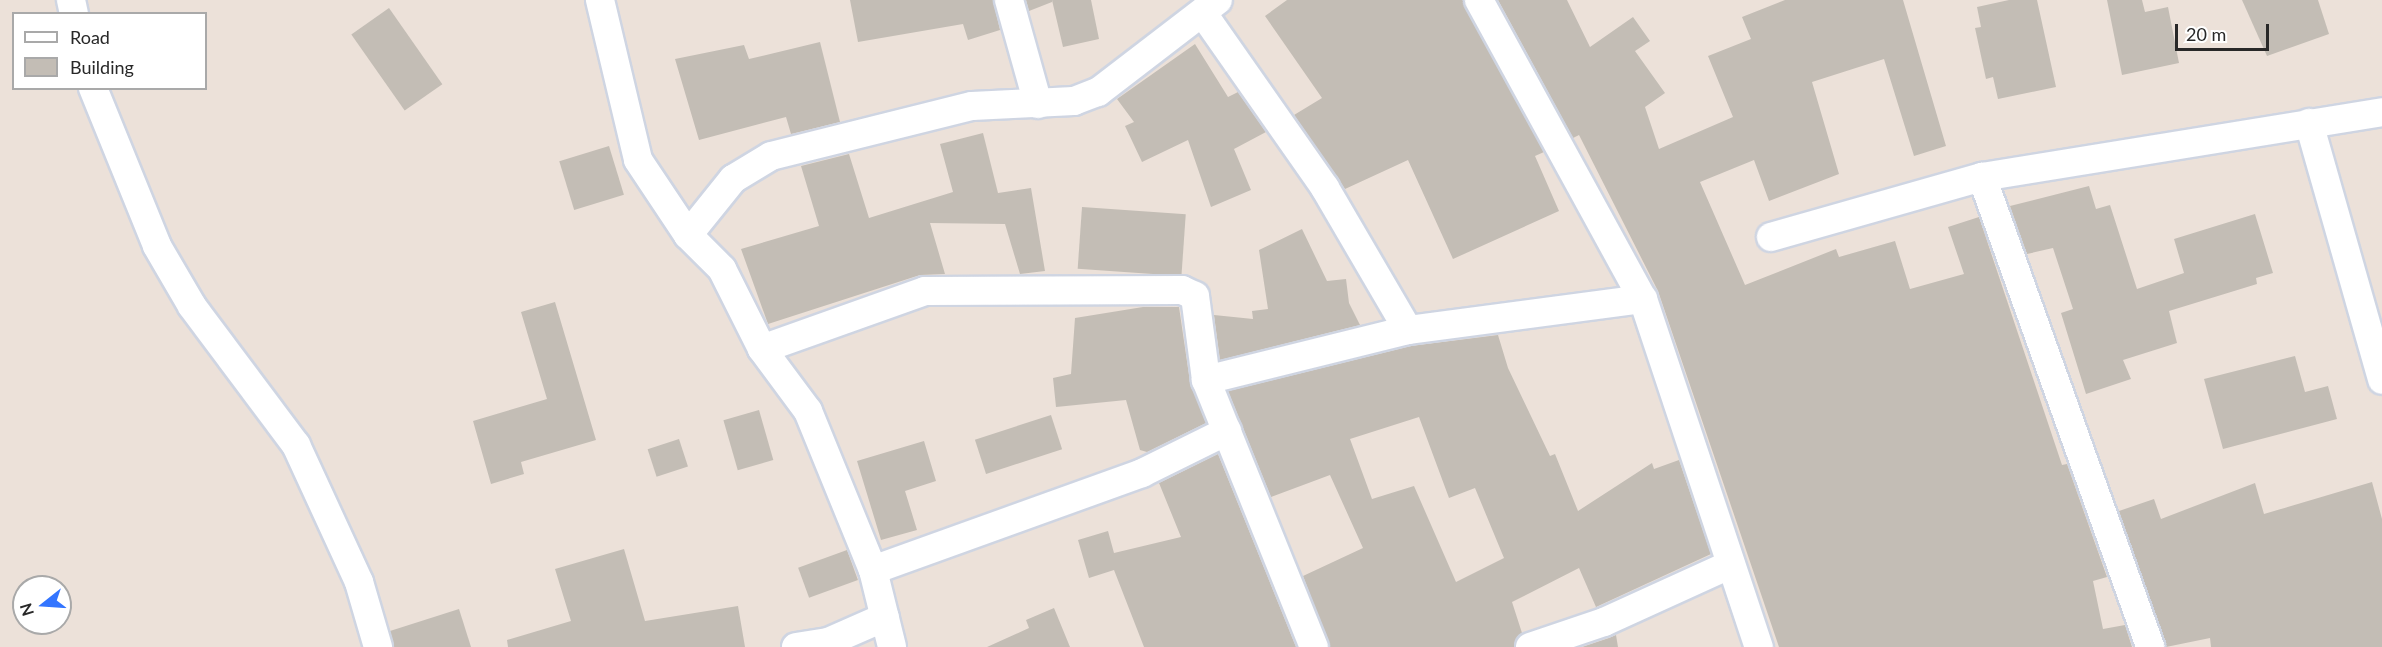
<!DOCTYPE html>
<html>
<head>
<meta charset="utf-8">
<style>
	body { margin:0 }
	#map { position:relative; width:2382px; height:647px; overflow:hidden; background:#ece1d9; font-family:Lato,sans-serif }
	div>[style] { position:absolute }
	.building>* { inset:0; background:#c3bdb5; transform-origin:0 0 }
	.roads { filter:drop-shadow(2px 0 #cfd5e2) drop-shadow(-2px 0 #cfd5e2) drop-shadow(0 2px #cfd5e2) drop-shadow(0 -2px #cfd5e2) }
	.minor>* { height:28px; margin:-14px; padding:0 14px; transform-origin:14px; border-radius:14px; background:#fff }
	span { translate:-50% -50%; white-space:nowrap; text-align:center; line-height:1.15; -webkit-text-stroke:5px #fff; paint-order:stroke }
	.legend { position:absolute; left:12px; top:12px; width:195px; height:78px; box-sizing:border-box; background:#fff; border:2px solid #a9a9a9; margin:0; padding:8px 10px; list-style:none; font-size:18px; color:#282828 }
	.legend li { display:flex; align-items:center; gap:12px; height:30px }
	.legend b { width:30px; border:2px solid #a9a9a9 }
	.north { position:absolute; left:12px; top:575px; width:60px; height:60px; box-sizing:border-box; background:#fff; border:2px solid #a9a9a9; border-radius:50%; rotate:253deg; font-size:16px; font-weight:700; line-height:24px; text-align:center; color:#282828 }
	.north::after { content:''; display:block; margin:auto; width:21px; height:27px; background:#3375ff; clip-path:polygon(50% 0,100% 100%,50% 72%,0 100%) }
	.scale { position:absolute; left:2175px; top:24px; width:94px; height:27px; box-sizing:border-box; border:3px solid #282828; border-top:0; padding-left:8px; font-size:18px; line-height:21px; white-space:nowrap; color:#282828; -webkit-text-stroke:4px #fff; paint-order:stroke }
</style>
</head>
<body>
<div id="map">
	<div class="building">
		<i style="clip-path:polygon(850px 0,993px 0,1000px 30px,968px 40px,963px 24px,858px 42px)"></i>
		<i style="clip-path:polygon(1026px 0,1052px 0,1052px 2px,1029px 11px)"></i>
		<i style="clip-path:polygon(1052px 0,1091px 0,1099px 39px,1063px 47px)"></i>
		<i style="clip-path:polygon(1287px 0,1463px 0,1544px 152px,1535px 156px,1559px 211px,1453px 259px,1408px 160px,1345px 189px,1294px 115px,1322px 98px,1265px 16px)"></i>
		<i style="clip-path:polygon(1498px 0,1567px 0,1590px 47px,1633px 17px,1650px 41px,1635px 51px,1665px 93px,1645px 107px,1659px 149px,1733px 117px,1708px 56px,1751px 39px,1742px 17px,1785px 0,1903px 0,1946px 146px,1914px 156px,1884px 59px,1812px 82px,1839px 174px,1769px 201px,1754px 160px,1700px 182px,1745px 285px,1836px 249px,1839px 257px,1895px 241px,1910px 289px,1964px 274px,1948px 227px,1979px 217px,2062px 465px,2067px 464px,2107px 577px,2093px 581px,2103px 629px,2125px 625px,2132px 647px,1779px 647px,1658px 291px,1579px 135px,1573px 138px)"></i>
		<i style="clip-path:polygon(2009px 0,2037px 0,2056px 87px,1998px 99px,1993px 77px,1986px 79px,1975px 28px,1981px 27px,1977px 7px)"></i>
		<i style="clip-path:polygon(2107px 0,2142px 0,2145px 12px,2168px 7px,2179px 63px,2122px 75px)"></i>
		<i style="clip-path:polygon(2242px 0,2318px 0,2329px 34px,2267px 56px)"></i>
		<i style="left:389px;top:8px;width:93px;height:46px;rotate:55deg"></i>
		<i style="clip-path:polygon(820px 42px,840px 122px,791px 134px,786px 117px,699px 140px,675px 59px,744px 45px,749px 59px)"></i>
		<i style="clip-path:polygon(1195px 44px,1228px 97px,1238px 92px,1266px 132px,1234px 149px,1251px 190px,1211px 207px,1188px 140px,1142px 162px,1125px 126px,1134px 122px,1117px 99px)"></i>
		<i style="clip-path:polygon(983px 133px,998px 193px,1031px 188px,1045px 271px,1020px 274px,1005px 224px,930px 223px,945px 274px,920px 275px,768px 324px,741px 249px,819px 226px,801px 166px,849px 154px,869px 218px,953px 192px,940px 144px)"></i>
		<i style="left:609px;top:146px;width:51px;height:52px;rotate:73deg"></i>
		<i style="clip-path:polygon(2089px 186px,2096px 209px,2110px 205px,2137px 289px,2184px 273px,2174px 239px,2255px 214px,2273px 273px,2256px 278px,2257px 284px,2169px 311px,2177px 343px,2123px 360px,2131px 379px,2086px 394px,2061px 313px,2073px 309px,2053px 248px,2027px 254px,2010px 206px)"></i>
		<i style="left:1082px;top:207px;width:104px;height:62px;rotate:4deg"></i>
		<i style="clip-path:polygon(1302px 229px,1327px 281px,1346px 279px,1349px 303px,1360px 325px,1220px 360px,1214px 315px,1253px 319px,1252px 311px,1268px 309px,1259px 250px)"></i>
		<i style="clip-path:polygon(555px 302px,596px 440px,521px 462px,524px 474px,491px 484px,473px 421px,547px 399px,521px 312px)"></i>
		<i style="clip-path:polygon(1143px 307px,1179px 307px,1190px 382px,1206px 423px,1147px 452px,1140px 450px,1126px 400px,1056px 407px,1053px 378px,1071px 374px,1075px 318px)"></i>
		<i style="clip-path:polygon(evenodd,1498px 335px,1508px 368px,1550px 456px,1555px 454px,1578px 511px,1652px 463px,1654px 469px,1679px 460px,1711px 554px,1596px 607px,1579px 568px,1512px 602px,1522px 633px,1514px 647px,1330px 647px,1303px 576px,1363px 548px,1330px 475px,1271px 497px,1228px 391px,1411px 346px,1498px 335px,1419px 417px,1449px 498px,1475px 488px,1504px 558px,1456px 582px,1414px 486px,1372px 499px,1350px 439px,1419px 417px)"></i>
		<i style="clip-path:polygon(2295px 356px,2305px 392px,2328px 386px,2337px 419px,2223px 449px,2204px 379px)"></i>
		<i style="left:759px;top:410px;width:52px;height:37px;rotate:74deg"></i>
		<i style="left:1051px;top:415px;width:36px;height:80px;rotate:72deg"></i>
		<i style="left:679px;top:439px;width:29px;height:33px;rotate:72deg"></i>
		<i style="clip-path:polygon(924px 441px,936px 481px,905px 491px,917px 530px,881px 540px,857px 461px)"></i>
		<i style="clip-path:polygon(1218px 454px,1296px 647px,1144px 647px,1114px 570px,1089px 578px,1078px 540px,1108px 531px,1114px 553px,1181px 537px,1159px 483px)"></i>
		<i style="clip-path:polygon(2372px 482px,2382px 519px,2382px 647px,2211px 647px,2210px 638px,2166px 647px,2119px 511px,2154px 499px,2161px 519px,2255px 483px,2264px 514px)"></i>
		<i style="clip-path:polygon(624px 549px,645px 621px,738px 606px,745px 647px,508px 647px,507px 640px,571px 621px,555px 569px)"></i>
		<i style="left:847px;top:550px;width:32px;height:52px;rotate:70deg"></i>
		<i style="clip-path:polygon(1054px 608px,1070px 647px,987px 647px,1029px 628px,1026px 620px)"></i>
		<i style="clip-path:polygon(459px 609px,471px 647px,394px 647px,390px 631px)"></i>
		<i style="clip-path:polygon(1616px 635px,1618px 647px,1582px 647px,1609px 638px)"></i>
	</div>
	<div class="roads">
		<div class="minor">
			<i style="left:71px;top:0;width:14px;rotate:78deg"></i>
			<i style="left:600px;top:0;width:164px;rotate:76.6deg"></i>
			<i style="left:638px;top:160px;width:90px;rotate:56.3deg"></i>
			<i style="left:688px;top:235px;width:48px;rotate:45deg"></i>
			<i style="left:722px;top:269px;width:89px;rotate:63.4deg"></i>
			<i style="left:762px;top:349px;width:77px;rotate:53.4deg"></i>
			<i style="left:808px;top:411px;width:172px;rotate:67.8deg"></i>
			<i style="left:873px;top:570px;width:79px;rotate:76.1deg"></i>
			<i style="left:1009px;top:0;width:108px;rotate:74.4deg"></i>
			<i style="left:1479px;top:0;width:341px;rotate:61.3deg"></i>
			<i style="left:1643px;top:299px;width:367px;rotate:71.6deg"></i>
			<i style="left:1204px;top:15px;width:211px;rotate:55deg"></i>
			<i style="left:1325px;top:188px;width:164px;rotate:59.7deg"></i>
			<i style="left:93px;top:88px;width:170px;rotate:67.9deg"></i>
			<i style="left:157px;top:246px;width:69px;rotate:59.7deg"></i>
			<i style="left:192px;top:306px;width:174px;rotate:53.2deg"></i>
			<i style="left:296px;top:445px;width:151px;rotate:65.3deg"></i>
			<i style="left:359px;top:582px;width:68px;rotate:73.7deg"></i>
			<i style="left:2309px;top:123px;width:267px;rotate:74.1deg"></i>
			<i style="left:1982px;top:177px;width:499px;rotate:70.3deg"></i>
			<i style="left:688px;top:235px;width:72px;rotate:-51.2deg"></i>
			<i style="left:733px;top:179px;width:44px;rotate:-31.2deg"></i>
			<i style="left:771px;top:156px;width:207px;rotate:-14deg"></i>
			<i style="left:972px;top:106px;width:102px;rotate:-2.8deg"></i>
			<i style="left:1074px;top:101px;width:26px;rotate:-21deg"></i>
			<i style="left:1098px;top:92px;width:151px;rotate:-37.5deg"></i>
			<i style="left:1771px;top:237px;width:219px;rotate:-15.9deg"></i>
			<i style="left:1982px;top:177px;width:405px;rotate:-9.2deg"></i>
			<i style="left:762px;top:349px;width:173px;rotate:-19.6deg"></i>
			<i style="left:925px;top:291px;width:257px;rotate:-0.2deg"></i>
			<i style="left:1182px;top:290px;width:14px;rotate:25deg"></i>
			<i style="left:1195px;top:296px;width:85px;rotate:82.5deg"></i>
			<i style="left:1206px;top:380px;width:288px;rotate:68deg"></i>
			<i style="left:1206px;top:380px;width:208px;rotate:-13.9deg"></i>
			<i style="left:1408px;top:330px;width:237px;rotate:-7.5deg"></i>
			<i style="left:873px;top:570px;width:286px;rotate:-19.8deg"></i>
			<i style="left:1142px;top:473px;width:95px;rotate:-26.3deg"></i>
			<i style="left:796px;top:647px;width:32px;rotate:-9deg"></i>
			<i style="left:828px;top:642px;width:62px;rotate:-23.7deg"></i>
			<i style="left:1530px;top:647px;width:78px;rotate:-18.7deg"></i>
			<i style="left:1604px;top:622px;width:137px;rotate:-24.5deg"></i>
		</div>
	</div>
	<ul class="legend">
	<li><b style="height:8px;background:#fff"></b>Road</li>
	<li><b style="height:16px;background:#c3bdb5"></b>Building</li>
	</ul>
	<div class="north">N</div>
	<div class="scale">20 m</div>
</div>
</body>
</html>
